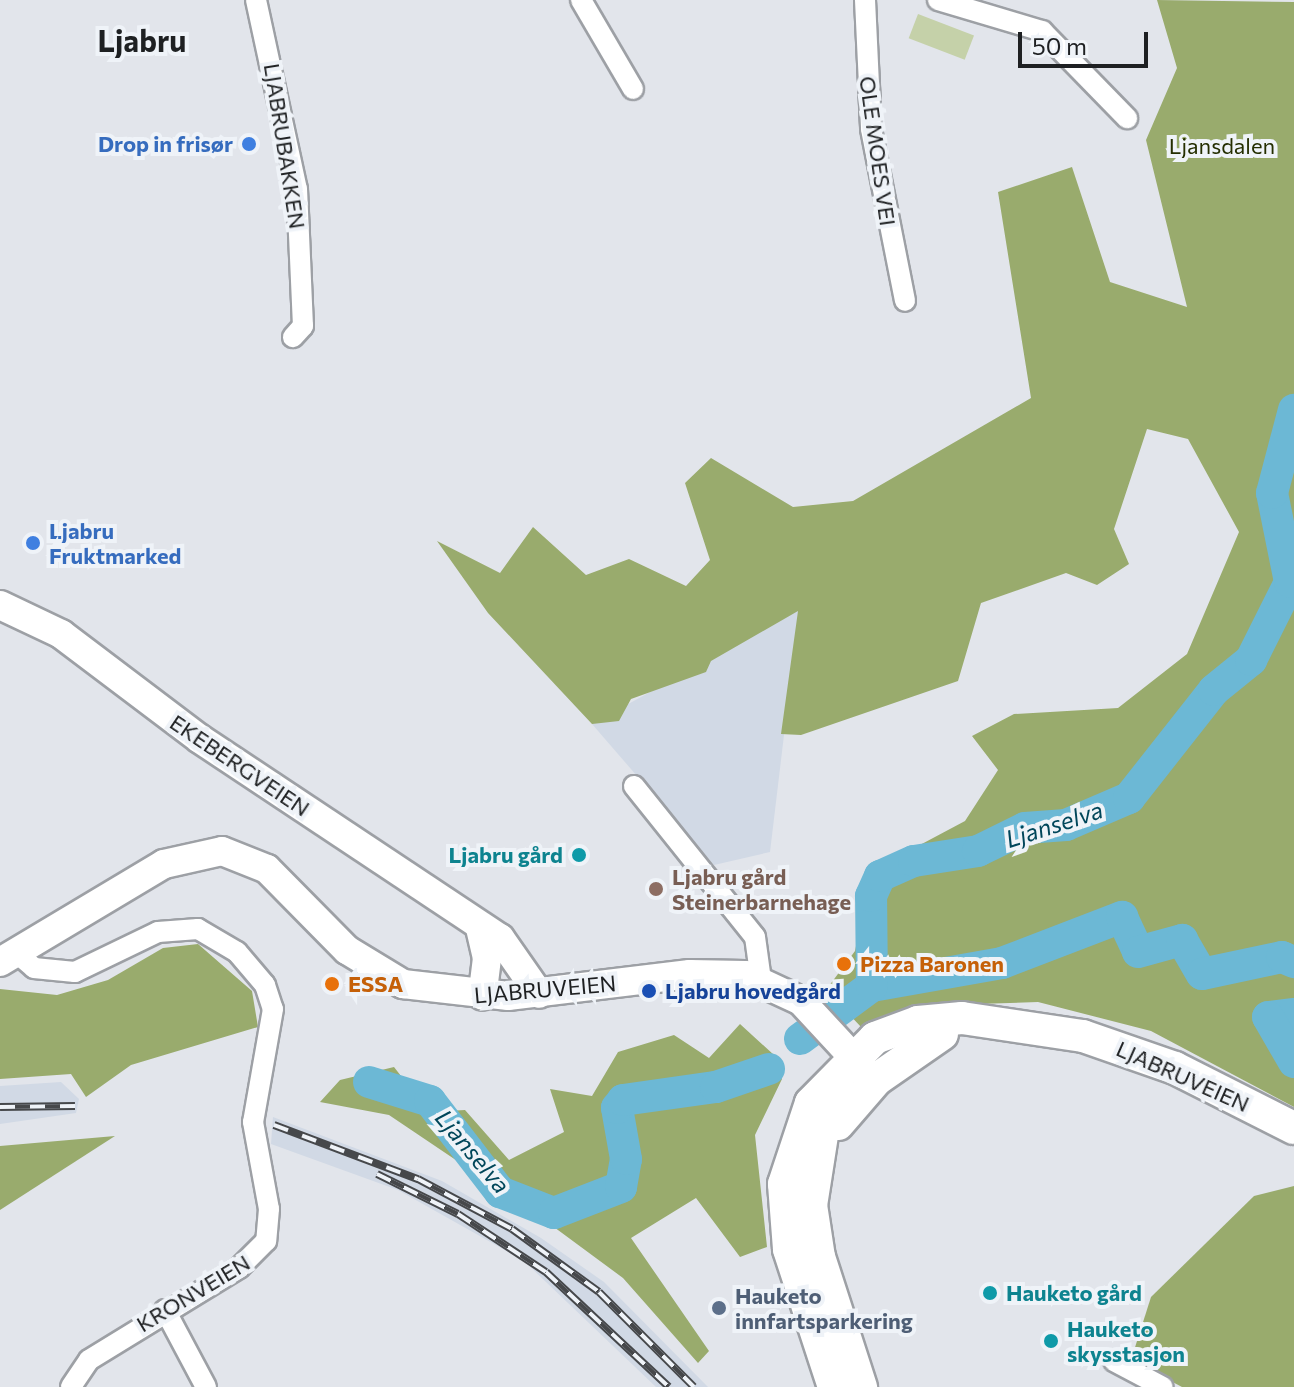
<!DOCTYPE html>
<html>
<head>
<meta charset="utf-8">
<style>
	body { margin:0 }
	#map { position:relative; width:1294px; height:1387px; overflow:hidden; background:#e2e5eb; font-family:Commissioner,sans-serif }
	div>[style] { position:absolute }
	.built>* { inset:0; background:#d1d9e5 }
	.green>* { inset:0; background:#c5d1a9; transform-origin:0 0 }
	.forest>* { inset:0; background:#99ab6d }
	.river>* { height:32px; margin:-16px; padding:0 16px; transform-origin:16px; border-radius:16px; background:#6cb8d5 }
	.roads { filter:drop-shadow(2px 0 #9da0a5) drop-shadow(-2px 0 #9da0a5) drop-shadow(0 2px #9da0a5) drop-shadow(0 -2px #9da0a5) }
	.street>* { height:20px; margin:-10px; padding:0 10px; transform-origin:10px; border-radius:10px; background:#fff }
	.secondary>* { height:28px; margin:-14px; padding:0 14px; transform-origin:14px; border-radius:14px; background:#fff }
	.primary>* { height:32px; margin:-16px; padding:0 16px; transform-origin:16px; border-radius:16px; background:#fff }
	.rail>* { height:8px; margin-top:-4px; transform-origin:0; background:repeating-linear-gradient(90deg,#eff3f8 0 15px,#46484b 0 30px); box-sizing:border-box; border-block:2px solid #46484b }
	.dots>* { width:22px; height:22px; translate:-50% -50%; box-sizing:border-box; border:4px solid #eff3f8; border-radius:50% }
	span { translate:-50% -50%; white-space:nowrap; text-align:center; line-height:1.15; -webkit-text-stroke:8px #eff3f8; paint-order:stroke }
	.shop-label { font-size:22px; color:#366cbe; font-weight:700 }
	.right { translate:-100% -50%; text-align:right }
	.left { translate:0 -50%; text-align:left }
	.street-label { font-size:22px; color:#1e2022 }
	.park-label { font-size:22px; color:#242e00 }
	.culture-label { font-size:22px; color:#0d838f; font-weight:700 }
	.education-label { font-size:22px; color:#785e54; font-weight:700 }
	.food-label { font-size:22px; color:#c56008; font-weight:700 }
	.transit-label { font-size:22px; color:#164399; font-weight:700 }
	.service-label { font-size:22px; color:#4e5e75; font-weight:700 }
	.water-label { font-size:24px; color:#00465a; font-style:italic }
	.district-label { font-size:30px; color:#1e2022; font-weight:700 }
	.scale { position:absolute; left:1018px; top:32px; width:130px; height:36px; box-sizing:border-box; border:4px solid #1e2022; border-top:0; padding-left:10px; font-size:24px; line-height:28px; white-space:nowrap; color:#1e2022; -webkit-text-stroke:6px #eff3f8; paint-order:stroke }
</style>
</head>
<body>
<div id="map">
	<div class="built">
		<i style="clip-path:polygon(799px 610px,770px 852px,714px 865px,592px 724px)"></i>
		<i style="clip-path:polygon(61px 1082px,79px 1099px,76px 1113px,0 1124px,0 1086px)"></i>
		<i style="clip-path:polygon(273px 1117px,442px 1181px,541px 1238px,604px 1282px,708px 1387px,656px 1387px,524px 1261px,398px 1190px,271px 1144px)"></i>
	</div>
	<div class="green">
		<i style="left:918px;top:14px;width:60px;height:26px;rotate:21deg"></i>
	</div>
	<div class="forest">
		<i style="clip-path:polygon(1157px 0,1294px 2px,1294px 1107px,1151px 1031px,1038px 1002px,910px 1006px,862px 1028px,826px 990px,855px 951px,871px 871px,965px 821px,998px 770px,972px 736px,1014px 714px,1118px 708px,1187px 654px,1239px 532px,1188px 439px,1147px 429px,1114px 529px,1129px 564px,1097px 585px,1066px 573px,981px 603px,958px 681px,801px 735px,781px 734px,798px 611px,711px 661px,706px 672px,631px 699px,619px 721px,592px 724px,488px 613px,437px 541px,500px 573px,533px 527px,586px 575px,629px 559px,686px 586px,710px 560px,685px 483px,711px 458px,793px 507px,853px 501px,1031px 398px,998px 192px,1072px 167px,1110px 282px,1187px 307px,1146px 140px,1177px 68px)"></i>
		<i style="clip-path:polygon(198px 944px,252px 991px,258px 1027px,131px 1065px,86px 1097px,71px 1074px,0 1079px,0 989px,57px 995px,108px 980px,163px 948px)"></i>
		<i style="clip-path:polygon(740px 1024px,774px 1055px,782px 1079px,755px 1135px,767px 1247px,740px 1257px,696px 1198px,631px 1238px,709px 1351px,698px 1363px,623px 1278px,539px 1216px,389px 1115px,320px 1102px,340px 1080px,394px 1067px,429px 1112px,465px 1110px,509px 1160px,564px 1132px,550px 1089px,592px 1096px,618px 1052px,674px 1035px,709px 1058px)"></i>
		<i style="clip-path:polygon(115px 1136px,0 1210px,0 1146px)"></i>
		<i style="clip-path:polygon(1294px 1186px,1294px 1387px,1182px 1387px,1131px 1360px,1151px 1297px,1254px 1196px)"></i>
	</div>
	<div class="river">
		<i style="left:872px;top:986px;width:132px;rotate:-10deg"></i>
		<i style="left:1002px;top:963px;width:129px;rotate:-21deg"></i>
		<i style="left:1122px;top:917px;width:38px;rotate:65deg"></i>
		<i style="left:1138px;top:952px;width:46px;rotate:-15.3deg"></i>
		<i style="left:1182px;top:940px;width:39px;rotate:60deg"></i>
		<i style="left:1202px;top:974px;width:82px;rotate:-12deg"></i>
		<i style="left:1282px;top:957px;width:13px;rotate:23deg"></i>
		<i style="left:1294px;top:1014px;width:26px;rotate:173deg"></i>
		<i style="left:1268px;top:1017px;width:52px;rotate:60deg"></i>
		<i style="left:800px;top:1039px;width:89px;rotate:-36.4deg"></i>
		<i style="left:872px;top:986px;width:90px;rotate:-90.6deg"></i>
		<i style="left:871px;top:896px;width:22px;rotate:-66deg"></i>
		<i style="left:880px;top:876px;width:37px;rotate:-24deg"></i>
		<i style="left:914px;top:861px;width:65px;rotate:-8.9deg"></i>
		<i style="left:978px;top:851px;width:52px;rotate:-26.1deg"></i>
		<i style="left:1025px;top:828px;width:41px;rotate:-4.2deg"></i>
		<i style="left:1066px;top:825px;width:69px;rotate:-23.2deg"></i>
		<i style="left:1129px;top:798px;width:137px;rotate:-51.8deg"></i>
		<i style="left:1214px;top:690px;width:48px;rotate:-39deg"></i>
		<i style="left:1251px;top:660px;width:87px;rotate:-63.4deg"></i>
		<i style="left:1290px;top:582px;width:91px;rotate:-101.4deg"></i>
		<i style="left:1272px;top:493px;width:86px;rotate:-75.2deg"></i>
		<i style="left:369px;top:1082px;width:64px;rotate:17.3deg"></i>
		<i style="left:430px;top:1101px;width:115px;rotate:52.4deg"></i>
		<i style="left:500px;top:1192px;width:58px;rotate:21.3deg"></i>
		<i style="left:554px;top:1213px;width:72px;rotate:-21.2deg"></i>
		<i style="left:621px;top:1187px;width:28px;rotate:-80deg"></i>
		<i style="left:626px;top:1159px;width:52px;rotate:-100deg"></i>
		<i style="left:617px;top:1108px;width:10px;rotate:-53deg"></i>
		<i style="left:623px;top:1100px;width:94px;rotate:-8deg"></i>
		<i style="left:716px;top:1087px;width:56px;rotate:-18.8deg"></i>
	</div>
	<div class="roads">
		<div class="street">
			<i style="left:256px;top:0;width:193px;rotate:77.8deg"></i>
			<i style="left:297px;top:189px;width:137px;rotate:87.5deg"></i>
			<i style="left:303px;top:326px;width:15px;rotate:132deg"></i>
			<i style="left:581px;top:0;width:103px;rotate:59.7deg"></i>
			<i style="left:865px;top:0;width:129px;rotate:87.3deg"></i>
			<i style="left:871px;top:129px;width:175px;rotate:78.8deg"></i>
			<i style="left:938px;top:0;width:109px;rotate:16.6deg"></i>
			<i style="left:1042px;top:31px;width:122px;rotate:45.7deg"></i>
			<i style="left:634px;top:786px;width:193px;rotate:51.3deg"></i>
			<i style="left:755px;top:937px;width:43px;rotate:82.1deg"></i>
			<i style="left:18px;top:954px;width:21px;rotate:41deg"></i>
			<i style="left:34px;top:968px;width:41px;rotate:5.6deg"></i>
			<i style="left:75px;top:972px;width:92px;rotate:-25.7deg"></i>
			<i style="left:158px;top:932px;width:40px;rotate:-4.3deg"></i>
			<i style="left:198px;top:929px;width:45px;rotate:30.5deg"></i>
			<i style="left:237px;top:952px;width:43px;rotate:49.7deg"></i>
			<i style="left:265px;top:985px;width:25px;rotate:72deg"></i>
			<i style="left:273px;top:1009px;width:115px;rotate:100deg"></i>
			<i style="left:253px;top:1122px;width:88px;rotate:79.6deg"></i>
			<i style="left:269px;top:1209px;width:32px;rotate:95deg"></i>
			<i style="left:266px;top:1241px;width:38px;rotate:135deg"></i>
			<i style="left:239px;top:1268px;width:176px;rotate:148.5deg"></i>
			<i style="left:89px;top:1360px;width:32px;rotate:124deg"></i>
			<i style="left:165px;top:1310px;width:87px;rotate:62deg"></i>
			<i style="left:1114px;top:1361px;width:55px;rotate:28deg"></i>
		</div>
		<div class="secondary">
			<i style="left:0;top:605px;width:68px;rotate:25.4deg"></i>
			<i style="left:61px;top:634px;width:174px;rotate:37.1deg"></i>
			<i style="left:200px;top:739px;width:360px;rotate:33.6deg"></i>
			<i style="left:500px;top:938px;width:68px;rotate:55.1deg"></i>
			<i style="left:480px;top:928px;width:31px;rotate:77deg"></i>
			<i style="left:487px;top:958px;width:38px;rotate:97deg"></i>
			<i style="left:0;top:962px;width:191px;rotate:-30.9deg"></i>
			<i style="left:164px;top:864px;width:59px;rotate:-12.6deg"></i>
			<i style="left:222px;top:851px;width:48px;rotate:21.8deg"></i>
			<i style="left:267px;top:869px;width:114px;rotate:45.4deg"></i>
			<i style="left:347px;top:950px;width:66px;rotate:31.3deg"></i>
			<i style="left:403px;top:984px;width:106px;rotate:6.5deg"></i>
			<i style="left:508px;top:996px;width:183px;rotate:-6.9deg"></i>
			<i style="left:690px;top:974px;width:55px;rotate:1deg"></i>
			<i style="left:745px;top:975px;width:62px;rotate:24.9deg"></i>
			<i style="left:801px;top:1001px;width:93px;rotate:47.2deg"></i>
		</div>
		<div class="primary">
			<i style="left:841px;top:1093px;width:28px;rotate:125deg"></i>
			<i style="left:825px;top:1116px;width:90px;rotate:98.9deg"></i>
			<i style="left:811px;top:1205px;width:53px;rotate:81.3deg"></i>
			<i style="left:819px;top:1257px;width:137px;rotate:72.1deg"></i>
			<i style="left:838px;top:1124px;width:60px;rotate:-49.1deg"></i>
			<i style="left:877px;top:1079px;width:79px;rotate:-34.7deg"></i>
			<i style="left:834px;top:1387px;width:145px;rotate:-108.1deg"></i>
			<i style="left:789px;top:1249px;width:65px;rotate:-94.4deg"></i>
			<i style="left:784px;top:1184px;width:85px;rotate:-71.6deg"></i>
			<i style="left:811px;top:1103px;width:91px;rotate:-45.4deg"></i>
			<i style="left:875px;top:1038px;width:46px;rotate:-20.4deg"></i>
			<i style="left:918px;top:1022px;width:44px;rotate:-5.2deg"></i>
			<i style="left:962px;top:1018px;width:122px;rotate:8.5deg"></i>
			<i style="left:1083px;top:1036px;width:97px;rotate:19.2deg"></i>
			<i style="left:1175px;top:1068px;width:133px;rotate:26.8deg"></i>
		</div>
	</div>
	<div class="rail">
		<i style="left:0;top:1107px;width:75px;rotate:-0.8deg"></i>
		<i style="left:274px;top:1125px;width:154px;rotate:20.6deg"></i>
		<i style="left:418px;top:1179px;width:106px;rotate:28deg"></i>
		<i style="left:512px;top:1229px;width:107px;rotate:35.9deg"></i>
		<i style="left:599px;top:1292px;width:134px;rotate:45deg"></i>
		<i style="left:377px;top:1174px;width:90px;rotate:26.3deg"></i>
		<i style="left:458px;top:1214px;width:105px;rotate:33.4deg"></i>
		<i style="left:546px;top:1272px;width:168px;rotate:43.1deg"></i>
	</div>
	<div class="dots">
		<i style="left:249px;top:144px;background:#3f7fe0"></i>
		<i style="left:33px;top:543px;background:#3f7fe0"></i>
		<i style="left:579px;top:855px;background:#0f9aa8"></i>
		<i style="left:656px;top:889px;background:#8d6e63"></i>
		<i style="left:844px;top:964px;background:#e8710a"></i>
		<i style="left:332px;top:984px;background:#e8710a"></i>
		<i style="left:649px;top:991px;background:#1a4fb4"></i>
		<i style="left:990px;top:1293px;background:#0f9aa8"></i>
		<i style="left:719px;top:1308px;background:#5c6f8a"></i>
		<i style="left:1051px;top:1341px;background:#0f9aa8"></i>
	</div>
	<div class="shop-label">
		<span class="right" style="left:233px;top:144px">Drop in frisør</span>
		<span class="left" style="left:49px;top:543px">Ljabru<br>Fruktmarked</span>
	</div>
	<div class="street-label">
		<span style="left:285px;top:146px;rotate:81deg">LJABRUBAKKEN</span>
		<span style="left:878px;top:151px;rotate:82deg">OLE MOES VEI</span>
		<span style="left:240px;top:765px;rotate:34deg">EKEBERGVEIEN</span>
		<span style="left:545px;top:989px;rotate:-5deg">LJABRUVEIEN</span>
		<span style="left:1183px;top:1076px;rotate:24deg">LJABRUVEIEN</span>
		<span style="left:193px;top:1293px;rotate:-31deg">KRONVEIEN</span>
	</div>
	<div class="park-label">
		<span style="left:1222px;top:146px">Ljansdalen</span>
	</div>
	<div class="culture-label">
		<span class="right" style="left:563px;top:855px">Ljabru gård</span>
		<span class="left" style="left:1006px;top:1293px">Hauketo gård</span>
		<span class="left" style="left:1067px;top:1341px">Hauketo<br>skysstasjon</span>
	</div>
	<div class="education-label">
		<span class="left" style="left:672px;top:889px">Ljabru gård<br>Steinerbarnehage</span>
	</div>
	<div class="food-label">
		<span class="left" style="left:860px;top:964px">Pizza Baronen</span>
		<span class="left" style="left:348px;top:984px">ESSA</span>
	</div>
	<div class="transit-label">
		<span class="left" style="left:665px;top:991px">Ljabru hovedgård</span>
	</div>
	<div class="service-label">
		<span class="left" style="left:735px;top:1308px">Hauketo<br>innfartsparkering</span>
	</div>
	<div class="water-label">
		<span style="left:1054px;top:824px;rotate:-18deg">Ljanselva</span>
		<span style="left:473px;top:1151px;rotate:50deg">Ljanselva</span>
	</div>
	<div class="district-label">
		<span style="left:142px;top:40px">Ljabru</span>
	</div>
	<div class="scale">50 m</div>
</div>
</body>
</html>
